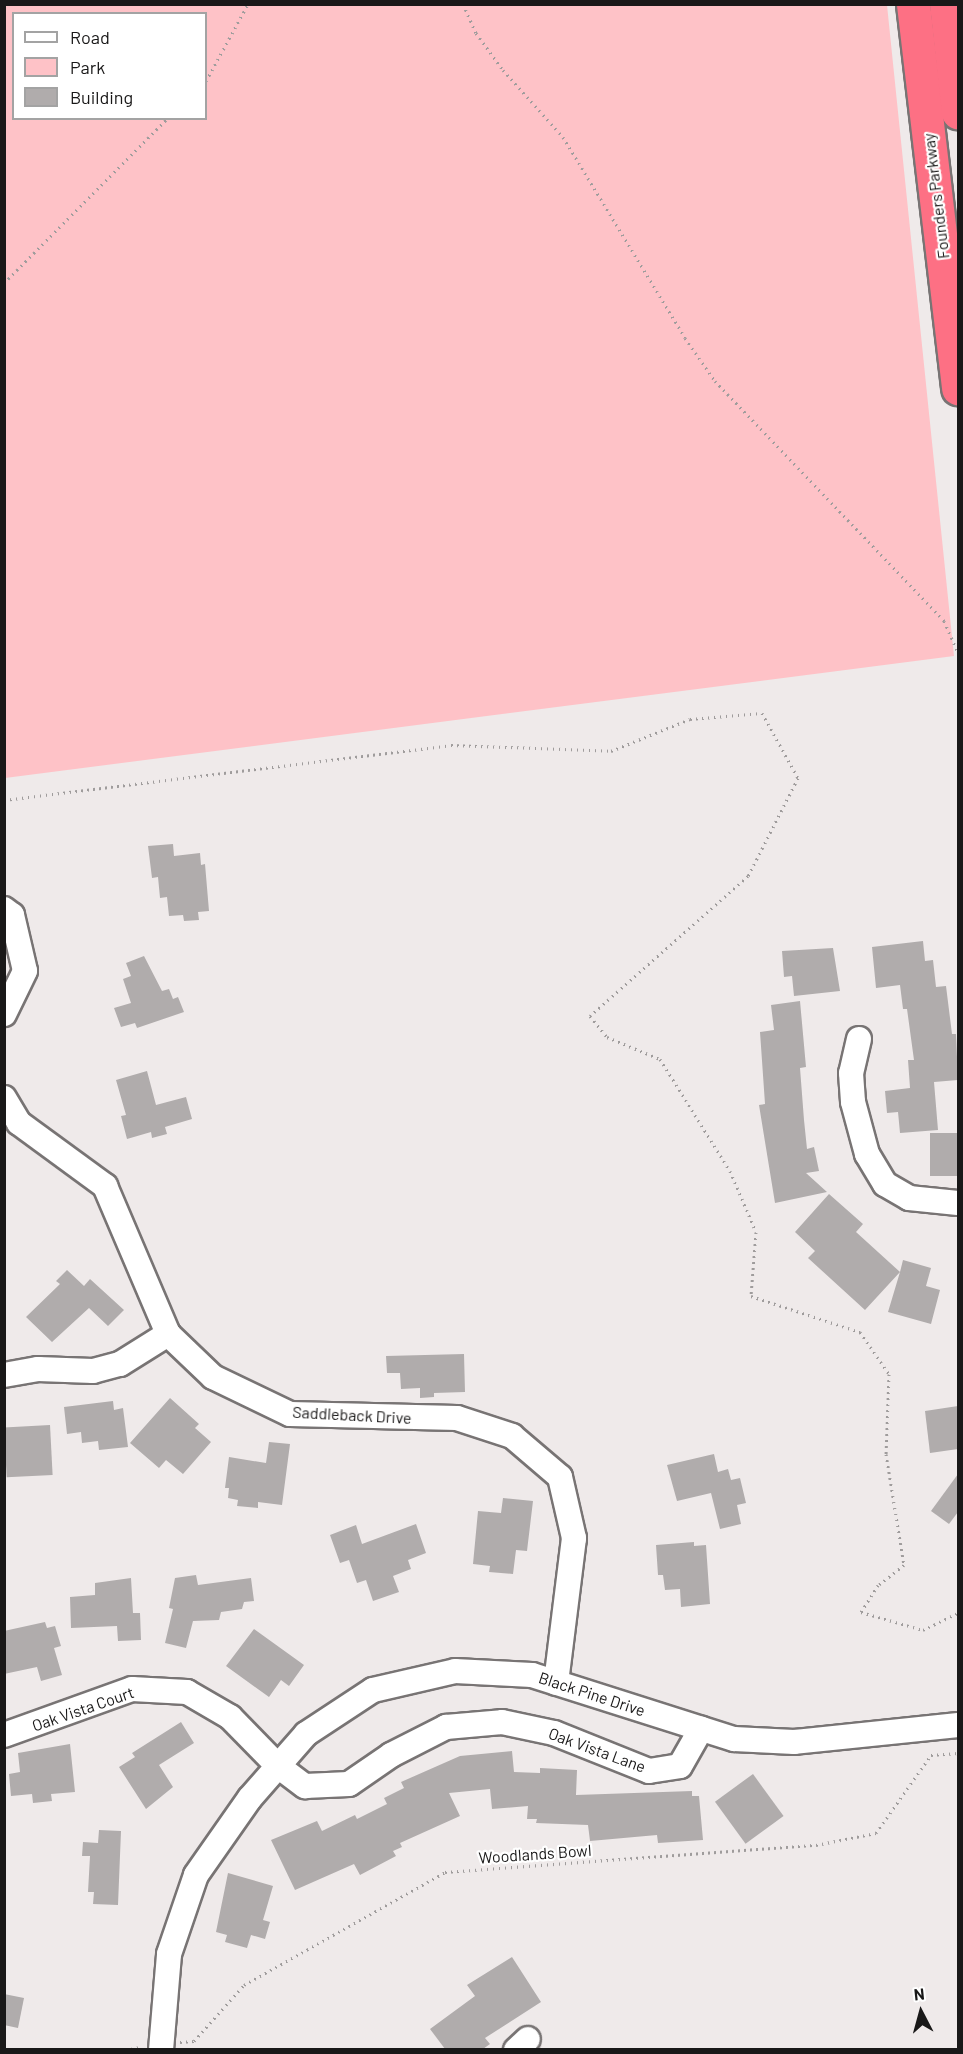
<!DOCTYPE html>
<html>
<head>
<meta charset="utf-8">
<style>
	body { margin:0 }
	#map { position:relative; width:963px; height:2054px; overflow:hidden; background:#efeaea; font-family:Barlow,sans-serif }
	div>[style] { position:absolute }
	.green>* { inset:0; background:#fec2c7 }
	.building>* { inset:0; background:#b0acac; transform-origin:0 0 }
	.path>* { height:3px; margin-top:-1.5px; transform-origin:0; background:repeating-linear-gradient(90deg,#9f9c9c 0 1.5px,transparent 0 6px) }
	.roads { filter:drop-shadow(2px 0 #787474) drop-shadow(-2px 0 #787474) drop-shadow(0 2px #787474) drop-shadow(0 -2px #787474) }
	.minor>* { height:24px; margin:-12px; padding:0 12px; transform-origin:12px; border-radius:12px; background:#fff }
	.highway>* { height:33px; margin:-16.5px; padding:0 16.5px; transform-origin:16.5px; border-radius:16.5px; background:#fd7084 }
	span { translate:-50% -50%; white-space:nowrap; text-align:center; line-height:1.15; -webkit-text-stroke:4.5px #fff; paint-order:stroke }
	.street-label { font-size:16px; color:#191818 }
	.frame { position:absolute; inset:0; border:6px solid #191818; pointer-events:none }
	.legend { position:absolute; left:12px; top:12px; width:195px; height:108px; box-sizing:border-box; background:#fff; border:2px solid #a3a3a3; margin:0; padding:8px 10px; list-style:none; font-size:18px; color:#191818 }
	.legend li { display:flex; align-items:center; gap:12px; height:30px }
	.legend b { width:30px; border:2px solid #a3a3a3 }
	.north { position:absolute; left:891px; top:1982px; width:60px; height:60px; -webkit-text-stroke:4px #fff; paint-order:stroke; rotate:354deg; font-size:16px; font-weight:700; line-height:24px; text-align:center; color:#191818 }
	.north::after { content:''; display:block; margin:auto; width:21px; height:27px; background:#191818; clip-path:polygon(50% 0,100% 100%,50% 72%,0 100%) }
</style>
</head>
<body>
<div id="map">
	<div class="green">
		<i style="clip-path:polygon(evenodd,4px 5px,887px 5px,954px 656px,5px 778px,4px 5px,14px 14px,206px 14px,206px 118px,14px 118px,14px 14px)"></i>
	</div>
	<div class="building">
		<i style="clip-path:polygon(173px 844px,174px 856px,200px 853px,201px 865px,205px 864px,209px 911px,198px 912px,199px 920px,184px 921px,183px 915px,169px 916px,167px 897px,160px 898px,158px 877px,152px 878px,148px 846px)"></i>
		<i style="clip-path:polygon(923px 941px,925px 961px,933px 960px,936px 987px,946px 986px,952px 1034px,956px 1034px,958px 1080px,934px 1082px,938px 1130px,900px 1133px,898px 1112px,887px 1113px,885px 1091px,910px 1088px,908px 1060px,914px 1060px,907px 1009px,903px 1009px,900px 985px,876px 988px,872px 947px)"></i>
		<i style="clip-path:polygon(833px 948px,840px 991px,794px 996px,792px 976px,784px 977px,782px 951px)"></i>
		<i style="clip-path:polygon(144px 956px,162px 991px,169px 989px,173px 999px,178px 997px,184px 1012px,137px 1028px,135px 1023px,121px 1027px,114px 1008px,131px 1003px,123px 979px,131px 976px,126px 963px)"></i>
		<i style="clip-path:polygon(800px 1001px,806px 1067px,800px 1068px,804px 1120px,807px 1149px,814px 1147px,819px 1171px,806px 1173px,827px 1192px,775px 1203px,759px 1105px,765px 1104px,760px 1032px,774px 1030px,771px 1005px)"></i>
		<i style="clip-path:polygon(147px 1071px,156px 1105px,186px 1097px,192px 1119px,165px 1127px,167px 1134px,152px 1138px,151px 1132px,127px 1139px,121px 1116px,126px 1115px,116px 1080px)"></i>
		<i style="left:958px;top:1133px;width:43px;height:28px;rotate:90deg"></i>
		<i style="clip-path:polygon(829px 1194px,863px 1224px,856px 1232px,900px 1272px,903px 1260px,931px 1268px,926px 1286px,940px 1290px,931px 1324px,888px 1312px,900px 1272px,865px 1310px,808px 1258px,815px 1251px,795px 1232px)"></i>
		<i style="clip-path:polygon(67px 1270px,84px 1286px,90px 1279px,124px 1310px,108px 1326px,89px 1308px,52px 1342px,26px 1317px,60px 1284px,56px 1281px)"></i>
		<i style="clip-path:polygon(464px 1354px,465px 1392px,434px 1393px,434px 1397px,420px 1398px,420px 1388px,401px 1389px,400px 1373px,387px 1373px,386px 1356px)"></i>
		<i style="clip-path:polygon(170px 1398px,199px 1424px,195px 1428px,211px 1442px,183px 1474px,166px 1460px,159px 1468px,130px 1443px)"></i>
		<i style="clip-path:polygon(113px 1401px,114px 1410px,123px 1408px,128px 1447px,99px 1450px,98px 1441px,82px 1443px,81px 1432px,67px 1434px,64px 1407px)"></i>
		<i style="clip-path:polygon(958px 1406px,958px 1449px,930px 1453px,925px 1411px)"></i>
		<i style="left:50px;top:1425px;width:50px;height:46px;rotate:87deg"></i>
		<i style="clip-path:polygon(269px 1442px,290px 1444px,282px 1505px,258px 1502px,258px 1508px,237px 1506px,238px 1500px,228px 1498px,229px 1488px,225px 1488px,229px 1457px,266px 1463px)"></i>
		<i style="clip-path:polygon(714px 1454px,718px 1472px,728px 1469px,731px 1480px,740px 1478px,746px 1503px,737px 1505px,741px 1524px,720px 1529px,711px 1493px,677px 1501px,667px 1465px)"></i>
		<i style="clip-path:polygon(958px 1474px,958px 1512px,949px 1524px,931px 1511px)"></i>
		<i style="clip-path:polygon(503px 1498px,533px 1501px,527px 1551px,516px 1550px,513px 1574px,489px 1572px,490px 1566px,473px 1564px,478px 1511px,501px 1513px)"></i>
		<i style="clip-path:polygon(416px 1524px,426px 1553px,408px 1560px,411px 1569px,393px 1576px,399px 1592px,373px 1601px,366px 1580px,357px 1583px,349px 1560px,340px 1563px,330px 1535px,356px 1525px,362px 1544px)"></i>
		<i style="clip-path:polygon(694px 1542px,694px 1546px,706px 1545px,710px 1604px,681px 1607px,680px 1589px,665px 1590px,663px 1575px,658px 1575px,656px 1545px)"></i>
		<i style="clip-path:polygon(196px 1575px,198px 1585px,251px 1578px,254px 1601px,244px 1602px,242px 1609px,221px 1612px,219px 1620px,193px 1621px,186px 1648px,165px 1643px,173px 1609px,169px 1608px,175px 1578px)"></i>
		<i style="clip-path:polygon(131px 1578px,133px 1613px,140px 1613px,141px 1640px,118px 1641px,117px 1626px,71px 1628px,70px 1597px,95px 1595px,95px 1583px)"></i>
		<i style="clip-path:polygon(45px 1622px,47px 1628px,55px 1626px,61px 1646px,54px 1648px,62px 1675px,41px 1681px,37px 1667px,4px 1674px,4px 1631px)"></i>
		<i style="clip-path:polygon(254px 1629px,304px 1665px,289px 1686px,281px 1680px,269px 1697px,226px 1666px)"></i>
		<i style="clip-path:polygon(181px 1722px,194px 1743px,159px 1765px,173px 1787px,146px 1809px,119px 1767px,135px 1757px,132px 1753px)"></i>
		<i style="clip-path:polygon(70px 1744px,75px 1792px,51px 1794px,52px 1801px,33px 1803px,32px 1794px,11px 1796px,9px 1774px,20px 1772px,18px 1753px)"></i>
		<i style="clip-path:polygon(512px 1751px,514px 1772px,540px 1773px,540px 1768px,577px 1770px,576px 1795px,692px 1791px,692px 1796px,699px 1796px,703px 1840px,658px 1843px,657px 1835px,590px 1841px,588px 1825px,536px 1823px,537px 1819px,527px 1819px,528px 1806px,492px 1809px,490px 1789px,449px 1793px,460px 1816px,400px 1843px,402px 1847px,393px 1851px,396px 1856px,360px 1875px,354px 1864px,295px 1890px,271px 1840px,317px 1821px,322px 1831px,355px 1815px,357px 1819px,387px 1804px,384px 1798px,404px 1788px,401px 1782px,460px 1756px)"></i>
		<i style="left:753px;top:1774px;width:52px;height:47px;rotate:54deg"></i>
		<i style="clip-path:polygon(99px 1830px,121px 1831px,118px 1905px,93px 1904px,94px 1892px,88px 1892px,90px 1856px,82px 1856px,83px 1842px,98px 1843px)"></i>
		<i style="clip-path:polygon(228px 1873px,273px 1886px,263px 1920px,270px 1922px,265px 1939px,251px 1935px,247px 1948px,225px 1942px,227px 1935px,216px 1932px)"></i>
		<i style="clip-path:polygon(512px 1957px,541px 2002px,485px 2038px,490px 2044px,483px 2049px,445px 2049px,430px 2029px,475px 1996px,467px 1985px)"></i>
		<i style="clip-path:polygon(4px 1994px,24px 1998px,18px 2028px,4px 2025px)"></i>
	</div>
	<div class="path">
		<i style="left:463px;top:4px;width:32px;rotate:66deg"></i>
		<i style="left:476px;top:33px;width:46px;rotate:53.9deg"></i>
		<i style="left:503px;top:70px;width:90px;rotate:48.2deg"></i>
		<i style="left:563px;top:137px;width:235px;rotate:58.7deg"></i>
		<i style="left:685px;top:338px;width:52px;rotate:55.1deg"></i>
		<i style="left:715px;top:381px;width:332px;rotate:46.3deg"></i>
		<i style="left:944px;top:621px;width:34px;rotate:66deg"></i>
		<i style="left:206px;top:81px;width:88px;rotate:-61.4deg"></i>
		<i style="left:4px;top:283px;width:233px;rotate:-45.2deg"></i>
		<i style="left:4px;top:800px;width:450px;rotate:-7deg"></i>
		<i style="left:451px;top:745px;width:160px;rotate:2.1deg"></i>
		<i style="left:611px;top:751px;width:85px;rotate:-22.1deg"></i>
		<i style="left:690px;top:719px;width:72px;rotate:-4.8deg"></i>
		<i style="left:762px;top:713px;width:74px;rotate:61deg"></i>
		<i style="left:798px;top:778px;width:110px;rotate:117deg"></i>
		<i style="left:748px;top:876px;width:211px;rotate:138.5deg"></i>
		<i style="left:590px;top:1016px;width:27px;rotate:51deg"></i>
		<i style="left:607px;top:1037px;width:57px;rotate:22.5deg"></i>
		<i style="left:660px;top:1059px;width:132px;rotate:58deg"></i>
		<i style="left:730px;top:1171px;width:66px;rotate:66.9deg"></i>
		<i style="left:756px;top:1232px;width:64px;rotate:94.5deg"></i>
		<i style="left:751px;top:1296px;width:115px;rotate:18.3deg"></i>
		<i style="left:860px;top:1332px;width:51px;rotate:55.4deg"></i>
		<i style="left:889px;top:1374px;width:80px;rotate:92.1deg"></i>
		<i style="left:886px;top:1454px;width:112px;rotate:80.8deg"></i>
		<i style="left:904px;top:1565px;width:33px;rotate:142deg"></i>
		<i style="left:878px;top:1585px;width:32px;rotate:122deg"></i>
		<i style="left:861px;top:1612px;width:65px;rotate:16.2deg"></i>
		<i style="left:923px;top:1630px;width:39px;rotate:-26deg"></i>
		<i style="left:180px;top:2042px;width:14px;rotate:-4deg"></i>
		<i style="left:194px;top:2041px;width:75px;rotate:-48.2deg"></i>
		<i style="left:244px;top:1985px;width:231px;rotate:-29.3deg"></i>
		<i style="left:445px;top:1872px;width:372px;rotate:-4.2deg"></i>
		<i style="left:816px;top:1845px;width:61px;rotate:-11.3deg"></i>
		<i style="left:876px;top:1833px;width:95px;rotate:-54.8deg"></i>
		<i style="left:931px;top:1755px;width:27px;rotate:-4deg"></i>
		<i style="left:125px;top:2050px;width:16px;rotate:-11deg"></i>
	</div>
	<div class="roads">
		<div class="minor">
			<i style="left:4px;top:909px;width:10px;rotate:37deg"></i>
			<i style="left:12px;top:915px;width:57px;rotate:76.9deg"></i>
			<i style="left:25px;top:971px;width:48px;rotate:116deg"></i>
			<i style="left:859px;top:1039px;width:35px;rotate:103deg"></i>
			<i style="left:851px;top:1073px;width:29px;rotate:86deg"></i>
			<i style="left:853px;top:1102px;width:54px;rotate:74.9deg"></i>
			<i style="left:867px;top:1154px;width:35px;rotate:59deg"></i>
			<i style="left:885px;top:1184px;width:28px;rotate:30deg"></i>
			<i style="left:909px;top:1198px;width:49px;rotate:5.8deg"></i>
			<i style="left:4px;top:1098px;width:29px;rotate:59deg"></i>
			<i style="left:19px;top:1123px;width:107px;rotate:36.2deg"></i>
			<i style="left:105px;top:1186px;width:161px;rotate:66.9deg"></i>
			<i style="left:168px;top:1334px;width:62px;rotate:43.7deg"></i>
			<i style="left:213px;top:1377px;width:85px;rotate:25.7deg"></i>
			<i style="left:290px;top:1414px;width:167px;rotate:1.4deg"></i>
			<i style="left:457px;top:1418px;width:58px;rotate:18.1deg"></i>
			<i style="left:512px;top:1436px;width:63px;rotate:40.5deg"></i>
			<i style="left:560px;top:1477px;width:63px;rotate:77.1deg"></i>
			<i style="left:574px;top:1538px;width:146px;rotate:97.1deg"></i>
			<i style="left:4px;top:1375px;width:35px;rotate:-10deg"></i>
			<i style="left:38px;top:1369px;width:55px;rotate:2.1deg"></i>
			<i style="left:93px;top:1371px;width:28px;rotate:-15deg"></i>
			<i style="left:120px;top:1364px;width:57px;rotate:-32deg"></i>
			<i style="left:4px;top:1735px;width:136px;rotate:-19.8deg"></i>
			<i style="left:132px;top:1689px;width:55px;rotate:3.1deg"></i>
			<i style="left:187px;top:1692px;width:50px;rotate:30.2deg"></i>
			<i style="left:230px;top:1717px;width:69px;rotate:45.6deg"></i>
			<i style="left:278px;top:1766px;width:34px;rotate:37deg"></i>
			<i style="left:305px;top:1786px;width:44px;rotate:-2.6deg"></i>
			<i style="left:349px;top:1784px;width:51px;rotate:-34.6deg"></i>
			<i style="left:391px;top:1755px;width:62px;rotate:-27deg"></i>
			<i style="left:446px;top:1727px;width:56px;rotate:-5.1deg"></i>
			<i style="left:502px;top:1722px;width:53px;rotate:11.9deg"></i>
			<i style="left:554px;top:1733px;width:102px;rotate:21.8deg"></i>
			<i style="left:649px;top:1771px;width:31px;rotate:-9deg"></i>
			<i style="left:680px;top:1766px;width:43px;rotate:-60.4deg"></i>
			<i style="left:161px;top:2050px;width:96px;rotate:-85.2deg"></i>
			<i style="left:169px;top:1954px;width:83px;rotate:-71.1deg"></i>
			<i style="left:196px;top:1875px;width:94px;rotate:-55deg"></i>
			<i style="left:250px;top:1798px;width:85px;rotate:-48.8deg"></i>
			<i style="left:306px;top:1734px;width:80px;rotate:-33.3deg"></i>
			<i style="left:373px;top:1690px;width:84px;rotate:-13deg"></i>
			<i style="left:455px;top:1671px;width:77px;rotate:3deg"></i>
			<i style="left:532px;top:1675px;width:212px;rotate:17.6deg"></i>
			<i style="left:734px;top:1739px;width:60px;rotate:2.9deg"></i>
			<i style="left:794px;top:1742px;width:165px;rotate:-5.9deg"></i>
			<i style="left:516px;top:2050px;width:16px;rotate:-43deg"></i>
		</div>
		<div class="highway">
			<i style="left:913px;top:4px;width:387px;rotate:83.3deg"></i>
			<i style="left:946px;top:4px;width:109px;rotate:83.7deg"></i>
		</div>
	</div>
	<div class="street-label">
		<span style="left:936px;top:196px;rotate:-97deg">Founders Parkway</span>
		<span style="left:352px;top:1415px;rotate:3deg">Saddleback Drive</span>
		<span style="left:592px;top:1694px;rotate:18deg">Black Pine Drive</span>
		<span style="left:83px;top:1709px;rotate:-19deg">Oak Vista Court</span>
		<span style="left:597px;top:1750px;rotate:20deg">Oak Vista Lane</span>
		<span style="left:535px;top:1854px;rotate:-4deg">Woodlands Bowl</span>
	</div>
	<div class="frame"></div>
	<ul class="legend">
	<li><b style="height:8px;background:#fff"></b>Road</li>
	<li><b style="height:16px;background:#fec2c7"></b>Park</li>
	<li><b style="height:16px;background:#b0acac"></b>Building</li>
	</ul>
	<div class="north">N</div>
</div>
</body>
</html>
